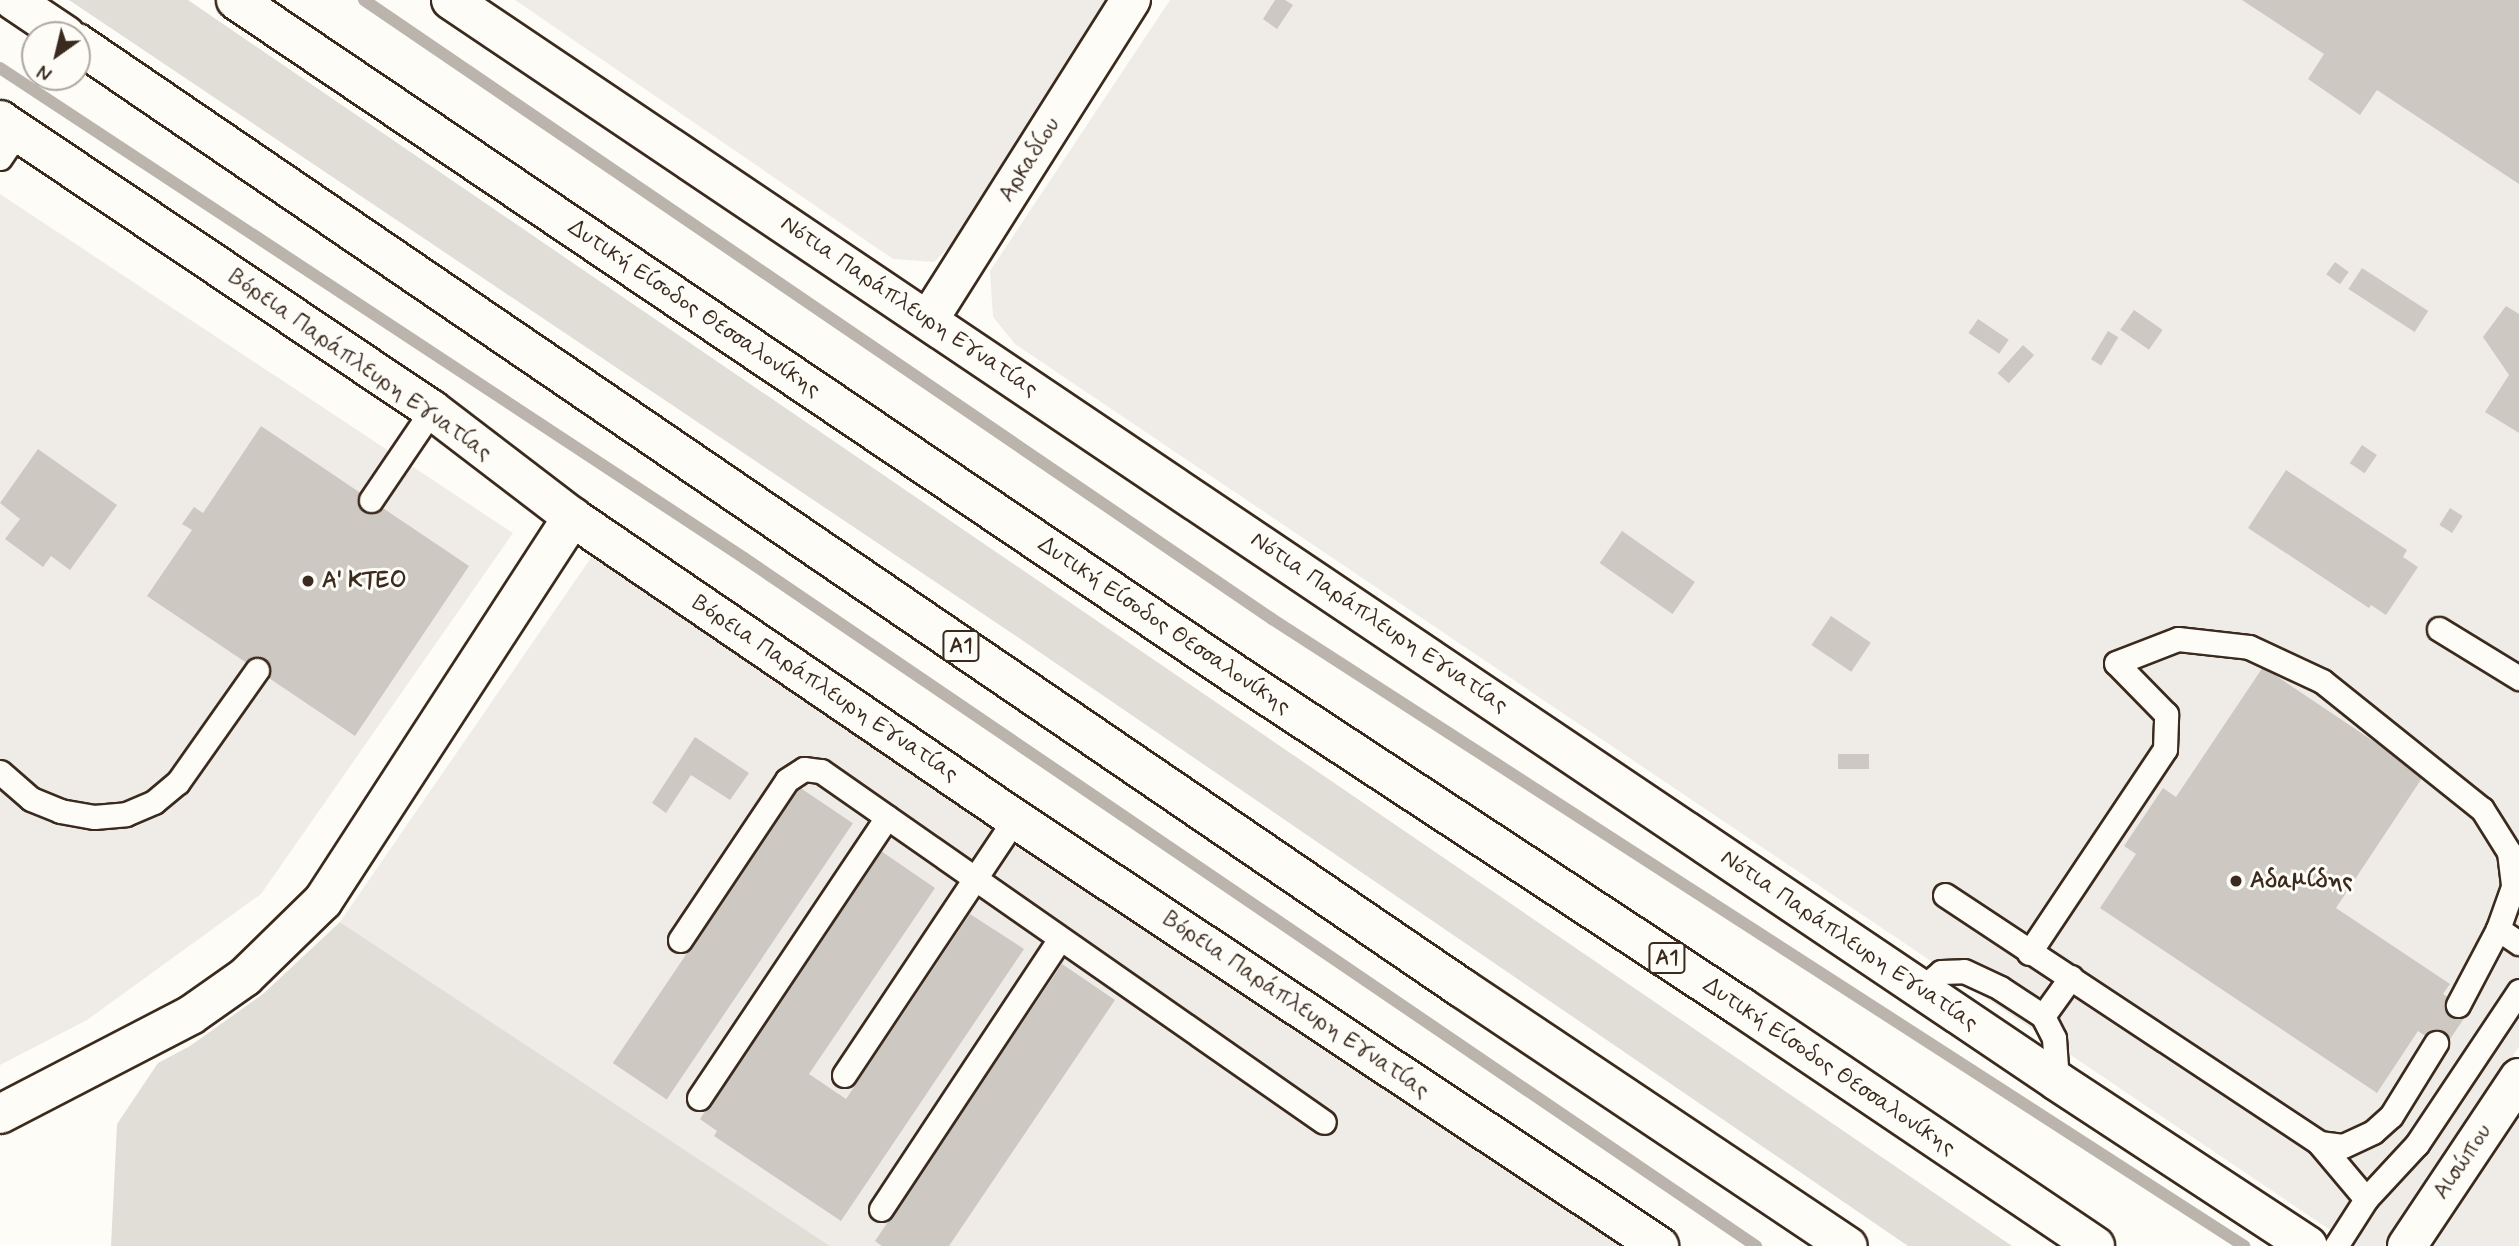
<!DOCTYPE html>
<html>
<head>
<meta charset="utf-8">
<style>
	body { margin:0 }
	#map { position:relative; width:2519px; height:1246px; overflow:hidden; background:#fdfcf7; font-family:Mynerve,sans-serif }
	div>[style] { position:absolute }
	.built>* { inset:0; background:#efece7 }
	.green>* { inset:0; background:#e1ded7 }
	.stream>* { height:12px; margin:-6px; padding:0 6px; transform-origin:6px; border-radius:6px; background:#bbb4ad }
	.building>* { inset:0; background:#cdc8c2; transform-origin:0 0 }
	.roads { filter:drop-shadow(2px 0 #3b2a1e) drop-shadow(-2px 0 #3b2a1e) drop-shadow(0 2px #3b2a1e) drop-shadow(0 -2px #3b2a1e) }
	.service>* { height:23px; margin:-11.5px; padding:0 11.5px; transform-origin:11.5px; border-radius:11.5px; background:#fdfcf7 }
	.minor>* { height:38px; margin:-19px; padding:0 19px; transform-origin:19px; border-radius:19px; background:#fdfcf7 }
	.motorway>* { height:38px; margin:-19px; padding:0 19px; transform-origin:19px; border-radius:19px; background:#fdfcf7 }
	.dots>* { width:19px; height:19px; translate:-50% -50%; box-sizing:border-box; border:4px solid #fdfcf7; border-radius:50% }
	span { translate:-50% -50%; white-space:nowrap; text-align:center; line-height:1.15; -webkit-text-stroke:6px #fdfcf7; paint-order:stroke }
	.shield-label span { padding:2px 5px; background:#fdfcf7; border:2px solid; border-radius:5px; -webkit-text-stroke-width:0 }
	.shield-label { font-size:21px; color:#3b2a1e; font-weight:700 }
	.street-label { font-size:23px; color:#3b2a1e }
	.poi-label { font-size:23px; color:#3b2a1e; font-weight:700 }
	.left { translate:0 -50%; text-align:left }
	.north { position:absolute; left:21px; top:21px; width:70px; height:70px; box-sizing:border-box; background:#fdfcf7; border:2px solid #afa8a0; border-radius:50%; rotate:214deg; font-size:19px; font-weight:700; line-height:28px; text-align:center; color:#3b2a1e }
	.north::after { content:''; display:block; margin:auto; width:24px; height:32px; background:#3b2a1e; clip-path:polygon(50% 0,100% 100%,50% 72%,0 100%) }
</style>
</head>
<body>
<div id="map">
	<div class="built">
		<i style="clip-path:polygon(515px 0,1113px 0,967px 229px,934px 262px,893px 259px)"></i>
		<i style="clip-path:polygon(1170px 0,2519px 0,2519px 1047px,2386px 1246px,2354px 1246px,1015px 344px,993px 317px,990px 271px)"></i>
		<i style="clip-path:polygon(0 194px,513px 533px,261px 894px,87px 1020px,0 1065px)"></i>
		<i style="clip-path:polygon(597px 549px,1627px 1246px,830px 1246px,340px 922px)"></i>
		<i style="clip-path:polygon(2519px 1078px,2519px 1246px,2407px 1246px)"></i>
	</div>
	<div class="green">
		<i style="clip-path:polygon(69px 0,188px 0,2012px 1246px,1908px 1246px,1013px 634px)"></i>
		<i style="clip-path:polygon(340px 922px,830px 1246px,111px 1246px,117px 1124px,158px 1063px,190px 1046px,263px 994px)"></i>
	</div>
	<div class="stream">
		<i style="left:364px;top:0;width:1099px;rotate:34.28deg"></i>
		<i style="left:1272px;top:619px;width:1157px;rotate:32.82deg"></i>
		<i style="left:0;top:68px;width:891px;rotate:33.37deg"></i>
		<i style="left:744px;top:558px;width:1224px;rotate:34.21deg"></i>
	</div>
	<div class="building">
		<i style="clip-path:polygon(1275px 0,1285px 0,1293px 5px,1277px 29px,1263px 19px)"></i>
		<i style="clip-path:polygon(2242px 0,2519px 0,2519px 184px,2377px 90px,2360px 115px,2308px 79px,2324px 54px)"></i>
		<i style="left:2335px;top:262px;width:17px;height:15px;rotate:36deg"></i>
		<i style="left:2362px;top:268px;width:79px;height:25px;rotate:33deg"></i>
		<i style="clip-path:polygon(2506px 306px,2519px 314px,2519px 433px,2485px 412px,2509px 375px,2483px 337px)"></i>
		<i style="left:2134px;top:310px;width:35px;height:24px;rotate:35deg"></i>
		<i style="left:1978px;top:319px;width:37px;height:17px;rotate:34deg"></i>
		<i style="left:2108px;top:331px;width:12px;height:33px;rotate:31deg"></i>
		<i style="left:2023px;top:345px;width:15px;height:38px;rotate:42deg"></i>
		<i style="clip-path:polygon(261px 426px,469px 566px,355px 736px,147px 596px,192px 530px,182px 524px,194px 507px,203px 513px)"></i>
		<i style="left:2362px;top:445px;width:18px;height:22px;rotate:34deg"></i>
		<i style="clip-path:polygon(38px 449px,117px 505px,70px 570px,51px 556px,43px 567px,5px 539px,20px 519px,0 503px)"></i>
		<i style="clip-path:polygon(2286px 470px,2407px 550px,2403px 557px,2418px 567px,2386px 615px,2371px 605px,2369px 608px,2248px 528px)"></i>
		<i style="left:2450px;top:508px;width:15px;height:20px;rotate:32deg"></i>
		<i style="left:1622px;top:531px;width:89px;height:39px;rotate:35deg"></i>
		<i style="left:1831px;top:616px;width:48px;height:35px;rotate:34deg"></i>
		<i style="clip-path:polygon(2263px 667px,2424px 775px,2336px 908px,2450px 984px,2443px 994px,2469px 1011px,2444px 1048px,2418px 1031px,2377px 1093px,2100px 908px,2136px 854px,2124px 846px,2163px 788px,2176px 797px)"></i>
		<i style="clip-path:polygon(695px 737px,749px 773px,730px 800px,691px 775px,666px 813px,652px 803px)"></i>
		<i style="left:1838px;top:754px;width:31px;height:15px"></i>
		<i style="left:799px;top:787px;width:65px;height:333px;rotate:34deg"></i>
		<i style="clip-path:polygon(881px 851px,935px 888px,809px 1074px,846px 1099px,970px 914px,1024px 949px,841px 1221px,714px 1136px,717px 1131px,700px 1119px)"></i>
		<i style="clip-path:polygon(1062px 964px,1115px 1000px,949px 1246px,882px 1246px,875px 1241px)"></i>
	</div>
	<div class="roads">
		<div class="service">
			<i style="left:0;top:158px;width:32px;rotate:-56deg"></i>
			<i style="left:371px;top:500px;width:109px;rotate:-55.9deg"></i>
			<i style="left:2439px;top:629px;width:94px;rotate:31.5deg"></i>
			<i style="left:0;top:772px;width:41px;rotate:41.1deg"></i>
			<i style="left:31px;top:799px;width:31px;rotate:22deg"></i>
			<i style="left:60px;top:811px;width:35px;rotate:10deg"></i>
			<i style="left:94px;top:817px;width:32px;rotate:-5deg"></i>
			<i style="left:126px;top:814px;width:30px;rotate:-23deg"></i>
			<i style="left:154px;top:802px;width:31px;rotate:-40deg"></i>
			<i style="left:178px;top:782px;width:137px;rotate:-54.8deg"></i>
			<i style="left:1945px;top:895px;width:449px;rotate:33.5deg"></i>
			<i style="left:2319px;top:1143px;width:24px;rotate:7deg"></i>
			<i style="left:2343px;top:1146px;width:33px;rotate:-25deg"></i>
			<i style="left:2373px;top:1132px;width:24px;rotate:-42deg"></i>
			<i style="left:2391px;top:1116px;width:86px;rotate:-58.3deg"></i>
			<i style="left:2498px;top:929px;width:25px;rotate:34deg"></i>
			<i style="left:680px;top:940px;width:192px;rotate:-56.2deg"></i>
			<i style="left:787px;top:780px;width:20px;rotate:-33deg"></i>
			<i style="left:804px;top:769px;width:17px;rotate:7deg"></i>
			<i style="left:821px;top:771px;width:613px;rotate:34.91deg"></i>
			<i style="left:2029px;top:953px;width:245px;rotate:-56.3deg"></i>
			<i style="left:2165px;top:749px;width:35px;rotate:-88deg"></i>
			<i style="left:2166px;top:714px;width:71px;rotate:-134.4deg"></i>
			<i style="left:2116px;top:663px;width:66px;rotate:-21.2deg"></i>
			<i style="left:2178px;top:639px;width:71px;rotate:6.4deg"></i>
			<i style="left:2249px;top:647px;width:81px;rotate:25deg"></i>
			<i style="left:2322px;top:681px;width:205px;rotate:38.7deg"></i>
			<i style="left:2482px;top:809px;width:51px;rotate:57.9deg"></i>
			<i style="left:2509px;top:852px;width:35px;rotate:83deg"></i>
			<i style="left:2513px;top:887px;width:45px;rotate:109.7deg"></i>
			<i style="left:2498px;top:929px;width:86px;rotate:117.8deg"></i>
			<i style="left:1921px;top:989px;width:26px;rotate:-40deg"></i>
			<i style="left:1941px;top:972px;width:23px;rotate:-2deg"></i>
			<i style="left:1964px;top:971px;width:40px;rotate:25deg"></i>
			<i style="left:2000px;top:988px;width:51px;rotate:33.1deg"></i>
			<i style="left:844px;top:1075px;width:308px;rotate:-56.3deg"></i>
			<i style="left:2057px;top:1081px;width:43px;rotate:-94deg"></i>
			<i style="left:2054px;top:1038px;width:25px;rotate:-117deg"></i>
			<i style="left:2043px;top:1016px;width:48px;rotate:-54.3deg"></i>
			<i style="left:699px;top:1098px;width:338px;rotate:-56.2deg"></i>
			<i style="left:2319px;top:1143px;width:73px;rotate:50deg"></i>
			<i style="left:881px;top:1209px;width:324px;rotate:-56.5deg"></i>
			<i style="left:2336px;top:1246px;width:56px;rotate:-57.4deg"></i>
			<i style="left:2366px;top:1199px;width:75px;rotate:-47.2deg"></i>
			<i style="left:2417px;top:1144px;width:184px;rotate:-56.3deg"></i>
		</div>
		<div class="minor">
			<i style="left:451px;top:0;width:1936px;rotate:33.94deg"></i>
			<i style="left:2057px;top:1081px;width:300px;rotate:33.3deg"></i>
			<i style="left:0;top:120px;width:520px;rotate:33.87deg"></i>
			<i style="left:432px;top:410px;width:176px;rotate:37.4deg"></i>
			<i style="left:572px;top:517px;width:536px;rotate:34.28deg"></i>
			<i style="left:1015px;top:819px;width:773px;rotate:33.55deg"></i>
			<i style="left:929px;top:319px;width:378px;rotate:-57.7deg"></i>
			<i style="left:0;top:1114px;width:215px;rotate:-27.4deg"></i>
			<i style="left:191px;top:1015px;width:66px;rotate:-35.1deg"></i>
			<i style="left:245px;top:977px;width:109px;rotate:-44.3deg"></i>
			<i style="left:323px;top:901px;width:458px;rotate:-57deg"></i>
			<i style="left:2407px;top:1246px;width:202px;rotate:-56.3deg"></i>
		</div>
		<div class="motorway">
			<i style="left:13px;top:0;width:63px;rotate:33.9deg"></i>
			<i style="left:236px;top:0;width:1206px;rotate:34.02deg"></i>
			<i style="left:1236px;top:675px;width:604px;rotate:33.32deg"></i>
			<i style="left:1741px;top:1007px;width:427px;rotate:34deg"></i>
			<i style="left:77px;top:43px;width:1677px;rotate:34.31deg"></i>
			<i style="left:1462px;top:988px;width:464px;rotate:33.8deg"></i>
		</div>
	</div>
	<div class="dots">
		<i style="left:308px;top:581px;background:#3b2a1e"></i>
		<i style="left:2236px;top:881px;background:#3b2a1e"></i>
	</div>
	<div class="shield-label">
		<span style="left:961px;top:646px">Α1</span>
		<span style="left:1667px;top:958px">Α1</span>
	</div>
	<div class="street-label">
		<span style="left:1030px;top:160px;rotate:-58deg">Αρκαδίου</span>
		<span style="left:909px;top:307px;rotate:34deg">Νότια Παράπλευρη Εγνατίας</span>
		<span style="left:694px;top:309px;rotate:34deg">Δυτική Είσοδος Θεσσαλονίκης</span>
		<span style="left:360px;top:365px;rotate:35deg">Βόρεια Παράπλευρη Εγνατίας</span>
		<span style="left:1379px;top:623px;rotate:34deg">Νότια Παράπλευρη Εγνατίας</span>
		<span style="left:1164px;top:626px;rotate:34deg">Δυτική Είσοδος Θεσσαλονίκης</span>
		<span style="left:825px;top:689px;rotate:34deg">Βόρεια Παράπλευρη Εγνατίας</span>
		<span style="left:1849px;top:941px;rotate:34deg">Νότια Παράπλευρη Εγνατίας</span>
		<span style="left:1296px;top:1005px;rotate:34deg">Βόρεια Παράπλευρη Εγνατίας</span>
		<span style="left:1829px;top:1067px;rotate:34deg">Δυτική Είσοδος Θεσσαλονίκης</span>
		<span style="left:2463px;top:1162px;rotate:-56deg">Αισώπου</span>
	</div>
	<div class="poi-label">
		<span class="left" style="left:322px;top:581px">Α' ΚΤΕΟ</span>
		<span class="left" style="left:2250px;top:881px">Αδαμίδης</span>
	</div>
	<div class="north">N</div>
</div>
</body>
</html>
